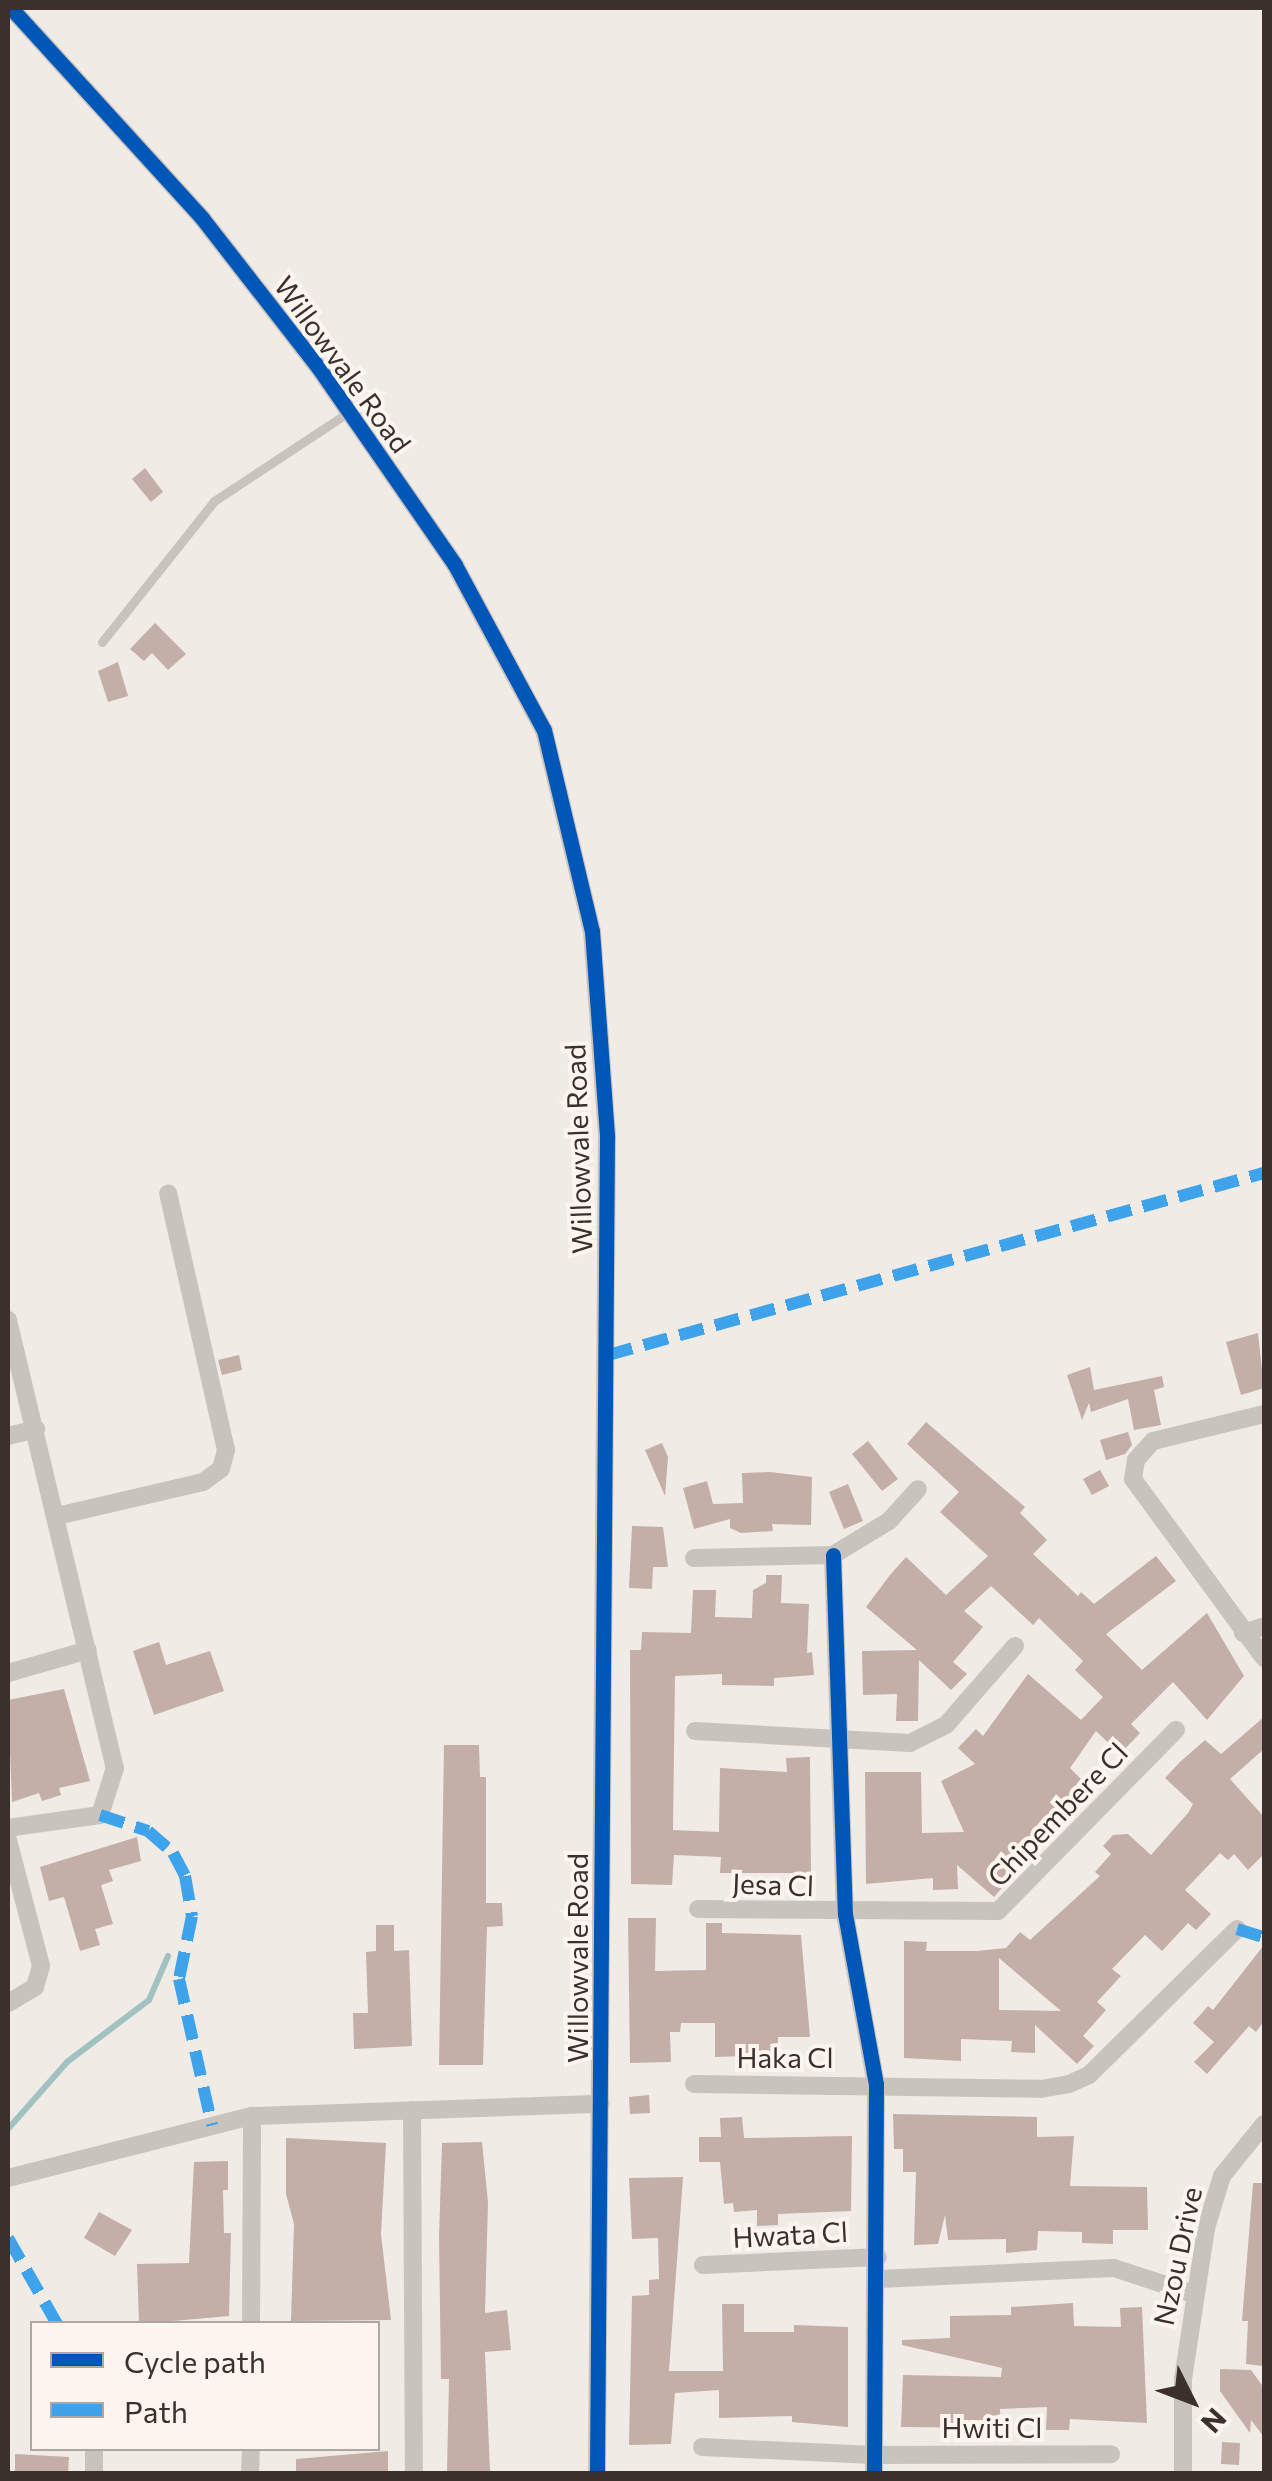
<!DOCTYPE html>
<html>
<head>
<meta charset="utf-8">
<style>
  body { margin:0 }
  #map { position:relative; width:1272px; height:2481px; overflow:hidden; background:#f0ebe5; font-family:Commissioner,sans-serif }
  div>[style] { position:absolute }
  .stream>* { height:6px; margin:-3px; padding:0 3px; transform-origin:3px; border-radius:3px; background:#a1c2c1 }
  .building>* { inset:0; background:#c3afa7 }
  .service>* { height:9px; margin:-4.5px; padding:0 4.5px; transform-origin:4.5px; border-radius:4.5px; background:#c9c3be }
  .minor>* { height:18px; margin:-9px; padding:0 9px; transform-origin:9px; border-radius:9px; background:#c9c3be }
  .quiet>* { height:12px; margin-top:-6px; transform-origin:0; background:repeating-linear-gradient(90deg,#3fa3eb 0 25px,transparent 0 37px) }
  .cycleway>* { height:15px; margin:-7.5px; padding:0 7.5px; transform-origin:7.5px; border-radius:7.5px; background:#0057b8 }
  span { translate:-50% -50%; white-space:nowrap; text-align:center; line-height:1.15; -webkit-text-stroke:8px #fbf5ee; paint-order:stroke }
  .street-label { font-size:28px; color:#3b302b }
  .frame { position:absolute; inset:0; border:10px solid #3b302b; pointer-events:none }
  .legend { position:absolute; left:30px; top:2321px; width:350px; height:130px; box-sizing:border-box; background:#fbf5ee; border:2px solid #aea6a0; margin:0; padding:12px 18px; list-style:none; font-size:30px; color:#3b302b }
  .legend li { display:flex; align-items:center; gap:20px; height:50px }
  .legend b { width:50px; border:2px solid #aea6a0 }
  .north { position:absolute; left:1142px; top:2351px; width:100px; height:100px; -webkit-text-stroke:8px #fbf5ee; paint-order:stroke; rotate:132deg; font-size:28px; font-weight:700; line-height:40px; text-align:center; color:#3b302b }
  .north::after { content:''; display:block; margin:auto; width:35px; height:45px; background:#3b302b; clip-path:polygon(50% 0,100% 100%,50% 72%,0 100%) }
</style>
</head>
<body>
<div id="map">
  <div class="stream">
    <i style="left:8px;top:2129px;width:89px;rotate:-48.6deg"></i>
    <i style="left:67px;top:2062px;width:103px;rotate:-37.1deg"></i>
    <i style="left:149px;top:2000px;width:48px;rotate:-66.6deg"></i>
  </div>
  <div class="building">
    <i style="clip-path:polygon(145px 468px,163px 492px,151px 502px,132px 479px)"></i>
    <i style="clip-path:polygon(155px 623px,186px 654px,168px 670px,152px 653px,144px 661px,130px 649px)"></i>
    <i style="clip-path:polygon(118px 662px,128px 696px,108px 702px,98px 671px)"></i>
    <i style="clip-path:polygon(1258px 1333px,1264px 1388px,1241px 1395px,1226px 1342px)"></i>
    <i style="clip-path:polygon(239px 1355px,242px 1370px,222px 1375px,218px 1360px)"></i>
    <i style="clip-path:polygon(1090px 1367px,1094px 1390px,1162px 1376px,1164px 1387px,1154px 1390px,1161px 1425px,1134px 1430px,1128px 1399px,1091px 1412px,1089px 1403px,1082px 1420px,1067px 1375px)"></i>
    <i style="clip-path:polygon(926px 1422px,1025px 1507px,1020px 1513px,1047px 1540px,1033px 1554px,1078px 1596px,1081px 1592px,1094px 1604px,1156px 1556px,1176px 1581px,1106px 1634px,1142px 1670px,1207px 1613px,1244px 1676px,1207px 1720px,1173px 1682px,1131px 1724px,1140px 1733px,1120px 1754px,1096px 1731px,1070px 1768px,1090px 1788px,1047px 1843px,1035px 1831px,1005px 1863px,1016px 1872px,994px 1897px,957px 1865px,958px 1889px,933px 1890px,933px 1878px,866px 1884px,865px 1772px,921px 1772px,922px 1833px,964px 1832px,941px 1781px,975px 1764px,958px 1748px,976px 1729px,983px 1736px,1028px 1674px,1081px 1720px,1103px 1697px,1075px 1670px,1083px 1661px,1039px 1618px,1033px 1625px,991px 1586px,964px 1611px,983px 1627px,953px 1662px,967px 1674px,951px 1690px,919px 1660px,918px 1721px,896px 1721px,897px 1694px,863px 1695px,862px 1651px,917px 1650px,866px 1607px,890px 1575px,906px 1557px,946px 1595px,988px 1556px,940px 1512px,959px 1492px,907px 1444px)"></i>
    <i style="clip-path:polygon(1128px 1432px,1132px 1445px,1125px 1454px,1106px 1460px,1100px 1440px)"></i>
    <i style="clip-path:polygon(868px 1441px,898px 1479px,882px 1491px,852px 1454px)"></i>
    <i style="clip-path:polygon(662px 1443px,668px 1457px,665px 1496px,645px 1450px)"></i>
    <i style="clip-path:polygon(1100px 1470px,1109px 1486px,1092px 1495px,1083px 1479px)"></i>
    <i style="clip-path:polygon(770px 1472px,812px 1477px,811px 1525px,772px 1524px,773px 1531px,741px 1533px,730px 1528px,730px 1519px,694px 1529px,683px 1488px,707px 1481px,713px 1504px,743px 1503px,742px 1473px)"></i>
    <i style="clip-path:polygon(848px 1484px,863px 1521px,844px 1529px,829px 1492px)"></i>
    <i style="clip-path:polygon(632px 1526px,663px 1527px,668px 1567px,653px 1567px,652px 1589px,629px 1588px)"></i>
    <i style="clip-path:polygon(766px 1575px,782px 1575px,781px 1603px,809px 1604px,807px 1653px,812px 1652px,814px 1675px,774px 1678px,774px 1686px,722px 1685px,722px 1674px,675px 1676px,673px 1830px,719px 1832px,720px 1768px,787px 1772px,786px 1758px,810px 1757px,811px 1873px,720px 1873px,721px 1857px,674px 1855px,672px 1885px,631px 1884px,630px 1650px,641px 1650px,642px 1632px,691px 1633px,693px 1590px,716px 1590px,715px 1617px,752px 1618px,753px 1590px,766px 1583px)"></i>
    <i style="clip-path:polygon(159px 1642px,166px 1665px,210px 1651px,224px 1691px,154px 1715px,133px 1651px)"></i>
    <i style="clip-path:polygon(64px 1689px,90px 1781px,59px 1788px,61px 1795px,42px 1801px,39px 1793px,12px 1802px,8px 1700px)"></i>
    <i style="clip-path:polygon(evenodd,1264px 1717px,1264px 1749px,1230px 1779px,1264px 1817px,1264px 1854px,1248px 1870px,1234px 1854px,1228px 1860px,1220px 1853px,1185px 1890px,1211px 1914px,1196px 1930px,1188px 1923px,1162px 1951px,1145px 1935px,1112px 1969px,1121px 1976px,1097px 2002px,1106px 2010px,1083px 2036px,1094px 2046px,1077px 2064px,1035px 2025px,1035px 2053px,1011px 2052px,1012px 2041px,961px 2039px,961px 2061px,904px 2058px,904px 1941px,927px 1942px,926px 1951px,977px 1951px,1006px 1948px,1020px 1932px,1030px 1940px,1100px 1876px,1095px 1872px,1111px 1854px,1103px 1846px,1113px 1835px,1128px 1834px,1151px 1855px,1188px 1813px,1193px 1804px,1165px 1778px,1180px 1762px,1205px 1740px,1221px 1754px,1264px 1717px,999px 1958px,1061px 2011px,999px 2010px,999px 1958px)"></i>
    <i style="clip-path:polygon(444px 1745px,479px 1745px,480px 1777px,486px 1777px,486px 1903px,502px 1903px,503px 1926px,487px 1927px,483px 2065px,439px 2065px)"></i>
    <i style="clip-path:polygon(137px 1837px,141px 1861px,109px 1870px,113px 1881px,101px 1885px,113px 1924px,95px 1929px,100px 1945px,80px 1951px,64px 1897px,49px 1901px,40px 1867px)"></i>
    <i style="clip-path:polygon(628px 1918px,656px 1918px,655px 1971px,706px 1970px,706px 1923px,722px 1923px,722px 1933px,801px 1935px,810px 2037px,778px 2037px,778px 2055px,715px 2057px,715px 2023px,681px 2023px,680px 2032px,670px 2032px,671px 2062px,630px 2063px)"></i>
    <i style="clip-path:polygon(376px 1925px,394px 1925px,394px 1951px,409px 1950px,412px 2046px,354px 2049px,353px 2013px,368px 2013px,366px 1952px,376px 1951px)"></i>
    <i style="clip-path:polygon(1264px 1945px,1264px 2021px,1256px 2032px,1249px 2026px,1207px 2074px,1194px 2062px,1214px 2042px,1193px 2023px,1208px 2006px,1213px 2010px)"></i>
    <i style="clip-path:polygon(649px 2095px,650px 2113px,630px 2114px,629px 2097px)"></i>
    <i style="clip-path:polygon(893px 2114px,1037px 2117px,1037px 2137px,1074px 2136px,1070px 2186px,1147px 2187px,1148px 2230px,1113px 2230px,1113px 2244px,1082px 2243px,1082px 2232px,1038px 2231px,1037px 2250px,1006px 2253px,1006px 2239px,948px 2240px,945px 2215px,938px 2244px,914px 2245px,916px 2172px,903px 2172px,903px 2149px,894px 2149px)"></i>
    <i style="clip-path:polygon(742px 2117px,744px 2138px,852px 2136px,851px 2211px,778px 2214px,778px 2225px,757px 2226px,757px 2210px,734px 2212px,733px 2203px,724px 2204px,720px 2162px,699px 2162px,699px 2137px,721px 2137px,720px 2118px)"></i>
    <i style="clip-path:polygon(286px 2138px,386px 2143px,381px 2234px,391px 2320px,291px 2321px,294px 2224px,286px 2194px)"></i>
    <i style="clip-path:polygon(482px 2142px,488px 2202px,485px 2313px,507px 2310px,511px 2350px,485px 2352px,490px 2471px,447px 2471px,449px 2379px,441px 2379px,439px 2237px,442px 2143px)"></i>
    <i style="clip-path:polygon(228px 2161px,228px 2190px,223px 2190px,224px 2233px,231px 2233px,229px 2316px,139px 2324px,137px 2264px,189px 2263px,194px 2162px)"></i>
    <i style="clip-path:polygon(683px 2177px,669px 2371px,723px 2371px,722px 2304px,744px 2304px,744px 2332px,794px 2332px,794px 2325px,848px 2327px,848px 2427px,792px 2422px,792px 2416px,719px 2418px,719px 2390px,675px 2393px,671px 2444px,629px 2445px,632px 2296px,649px 2295px,649px 2280px,659px 2279px,658px 2238px,632px 2239px,629px 2178px)"></i>
    <i style="clip-path:polygon(1253px 2183px,1264px 2183px,1264px 2366px,1246px 2364px,1248px 2321px,1242px 2321px)"></i>
    <i style="clip-path:polygon(99px 2212px,132px 2230px,115px 2256px,84px 2238px)"></i>
    <i style="clip-path:polygon(1073px 2303px,1074px 2326px,1121px 2327px,1120px 2308px,1142px 2307px,1147px 2423px,1070px 2419px,1069px 2430px,1046px 2430px,1047px 2407px,1000px 2409px,1001px 2428px,901px 2427px,903px 2375px,1001px 2377px,1002px 2368px,902px 2345px,902px 2340px,950px 2338px,950px 2316px,1011px 2315px,1011px 2307px)"></i>
    <i style="clip-path:polygon(1220px 2369px,1251px 2370px,1264px 2388px,1264px 2437px,1251px 2420px,1250px 2433px,1220px 2391px)"></i>
    <i style="clip-path:polygon(1222px 2442px,1240px 2443px,1239px 2465px,1221px 2464px)"></i>
    <i style="clip-path:polygon(388px 2451px,388px 2474px,296px 2474px,296px 2459px)"></i>
    <i style="clip-path:polygon(15px 2454px,69px 2457px,68px 2474px,15px 2474px)"></i>
  </div>
  <div class="service">
    <i style="left:102px;top:642px;width:180px;rotate:-51.5deg"></i>
    <i style="left:214px;top:501px;width:162px;rotate:-33.4deg"></i>
  </div>
  <div class="minor">
    <i style="left:11px;top:8px;width:284px;rotate:47.7deg"></i>
    <i style="left:202px;top:218px;width:189px;rotate:52.1deg"></i>
    <i style="left:318px;top:367px;width:241px;rotate:55.3deg"></i>
    <i style="left:455px;top:565px;width:187px;rotate:61.7deg"></i>
    <i style="left:544px;top:730px;width:207px;rotate:76.6deg"></i>
    <i style="left:592px;top:931px;width:207px;rotate:85.8deg"></i>
    <i style="left:607px;top:1137px;width:1337px;rotate:90.43deg"></i>
    <i style="left:8px;top:1320px;width:461px;rotate:76.6deg"></i>
    <i style="left:115px;top:1768px;width:49px;rotate:107.7deg"></i>
    <i style="left:100px;top:1815px;width:93px;rotate:172deg"></i>
    <i style="left:1264px;top:1414px;width:114px;rotate:166.3deg"></i>
    <i style="left:1153px;top:1441px;width:25px;rotate:132deg"></i>
    <i style="left:1136px;top:1460px;width:19px;rotate:99deg"></i>
    <i style="left:1133px;top:1479px;width:222px;rotate:53.8deg"></i>
    <i style="left:8px;top:1436px;width:29px;rotate:-14deg"></i>
    <i style="left:57px;top:1516px;width:150px;rotate:-13.1deg"></i>
    <i style="left:203px;top:1482px;width:22px;rotate:-36deg"></i>
    <i style="left:221px;top:1469px;width:20px;rotate:-75deg"></i>
    <i style="left:226px;top:1450px;width:263px;rotate:-102.7deg"></i>
    <i style="left:833px;top:1555px;width:359px;rotate:88.1deg"></i>
    <i style="left:845px;top:1914px;width:173px;rotate:79.7deg"></i>
    <i style="left:876px;top:2084px;width:390px;rotate:90.3deg"></i>
    <i style="left:694px;top:1558px;width:139px;rotate:-1.2deg"></i>
    <i style="left:833px;top:1555px;width:66px;rotate:-31.3deg"></i>
    <i style="left:889px;top:1521px;width:43px;rotate:-47.8deg"></i>
    <i style="left:1243px;top:1633px;width:22px;rotate:-18deg"></i>
    <i style="left:8px;top:1673px;width:83px;rotate:-16deg"></i>
    <i style="left:695px;top:1731px;width:215px;rotate:3.2deg"></i>
    <i style="left:910px;top:1743px;width:40px;rotate:-26.6deg"></i>
    <i style="left:946px;top:1725px;width:105px;rotate:-48.9deg"></i>
    <i style="left:8px;top:1840px;width:130px;rotate:75.3deg"></i>
    <i style="left:41px;top:1966px;width:22px;rotate:106deg"></i>
    <i style="left:35px;top:1987px;width:31px;rotate:149deg"></i>
    <i style="left:698px;top:1909px;width:300px;rotate:0.4deg"></i>
    <i style="left:998px;top:1911px;width:254px;rotate:-45.5deg"></i>
    <i style="left:694px;top:2084px;width:347px;rotate:0.8deg"></i>
    <i style="left:1041px;top:2089px;width:28px;rotate:-10deg"></i>
    <i style="left:1069px;top:2084px;width:22px;rotate:-24deg"></i>
    <i style="left:1089px;top:2075px;width:208px;rotate:-44.6deg"></i>
    <i style="left:412px;top:2110px;width:364px;rotate:89.7deg"></i>
    <i style="left:8px;top:2178px;width:252px;rotate:-14.3deg"></i>
    <i style="left:252px;top:2116px;width:349px;rotate:-2deg"></i>
    <i style="left:703px;top:2265px;width:175px;rotate:-2.6deg"></i>
    <i style="left:880px;top:2279px;width:234px;rotate:-2.7deg"></i>
    <i style="left:1114px;top:2268px;width:83px;rotate:18.2deg"></i>
    <i style="left:251px;top:2324px;width:208px;rotate:-89.7deg"></i>
    <i style="left:702px;top:2447px;width:172px;rotate:2.7deg"></i>
    <i style="left:874px;top:2455px;width:237px;rotate:-0.2deg"></i>
    <i style="left:94px;top:2448px;width:26px;rotate:90deg"></i>
    <i style="left:250px;top:2474px;width:26px;rotate:-88deg"></i>
    <i style="left:1183px;top:2474px;width:95px;rotate:-90deg"></i>
    <i style="left:1183px;top:2379px;width:153px;rotate:-81.3deg"></i>
    <i style="left:1206px;top:2228px;width:54px;rotate:-72.9deg"></i>
    <i style="left:1222px;top:2176px;width:67px;rotate:-51.1deg"></i>
  </div>
  <div class="quiet">
    <i style="left:608px;top:1355px;width:681px;rotate:-15.51deg"></i>
    <i style="left:100px;top:1815px;width:51px;rotate:18.4deg"></i>
    <i style="left:148px;top:1831px;width:33px;rotate:41deg"></i>
    <i style="left:173px;top:1853px;width:26px;rotate:62deg"></i>
    <i style="left:185px;top:1876px;width:41px;rotate:80.1deg"></i>
    <i style="left:192px;top:1916px;width:64px;rotate:101.7deg"></i>
    <i style="left:179px;top:1979px;width:150px;rotate:77.3deg"></i>
    <i style="left:1237px;top:1929px;width:28px;rotate:17deg"></i>
    <i style="left:8px;top:2238px;width:99px;rotate:60.3deg"></i>
  </div>
  <div class="cycleway">
    <i style="left:11px;top:8px;width:284px;rotate:47.7deg"></i>
    <i style="left:202px;top:218px;width:189px;rotate:52.1deg"></i>
    <i style="left:318px;top:367px;width:241px;rotate:55.3deg"></i>
    <i style="left:455px;top:565px;width:187px;rotate:61.7deg"></i>
    <i style="left:544px;top:730px;width:207px;rotate:76.6deg"></i>
    <i style="left:592px;top:931px;width:207px;rotate:85.8deg"></i>
    <i style="left:607px;top:1137px;width:1337px;rotate:90.43deg"></i>
    <i style="left:833px;top:1555px;width:359px;rotate:88.1deg"></i>
    <i style="left:845px;top:1914px;width:173px;rotate:79.7deg"></i>
    <i style="left:876px;top:2084px;width:390px;rotate:90.3deg"></i>
  </div>
  <div class="street-label">
    <span style="left:343px;top:364px;rotate:54deg">Willowvale Road</span>
    <span style="left:578px;top:1149px;rotate:-92deg">Willowvale Road</span>
    <span style="left:1057px;top:1814px;rotate:-46deg">Chipembere Cl</span>
    <span style="left:773px;top:1884px;rotate:2deg">Jesa Cl</span>
    <span style="left:577px;top:1958px;rotate:-90deg">Willowvale Road</span>
    <span style="left:785px;top:2057px">Haka Cl</span>
    <span style="left:790px;top:2234px;rotate:-3deg">Hwata Cl</span>
    <span style="left:1177px;top:2256px;rotate:-78deg">Nzou Drive</span>
    <span style="left:992px;top:2427px">Hwiti Cl</span>
  </div>
  <div class="frame"></div>
  <ul class="legend">
  <li><b style="height:12px;background:#0057b8"></b>Cycle path</li>
  <li><b style="height:12px;background:#3fa3eb"></b>Path</li>
  </ul>
  <div class="north">N</div>
</div>
</body>
</html>
